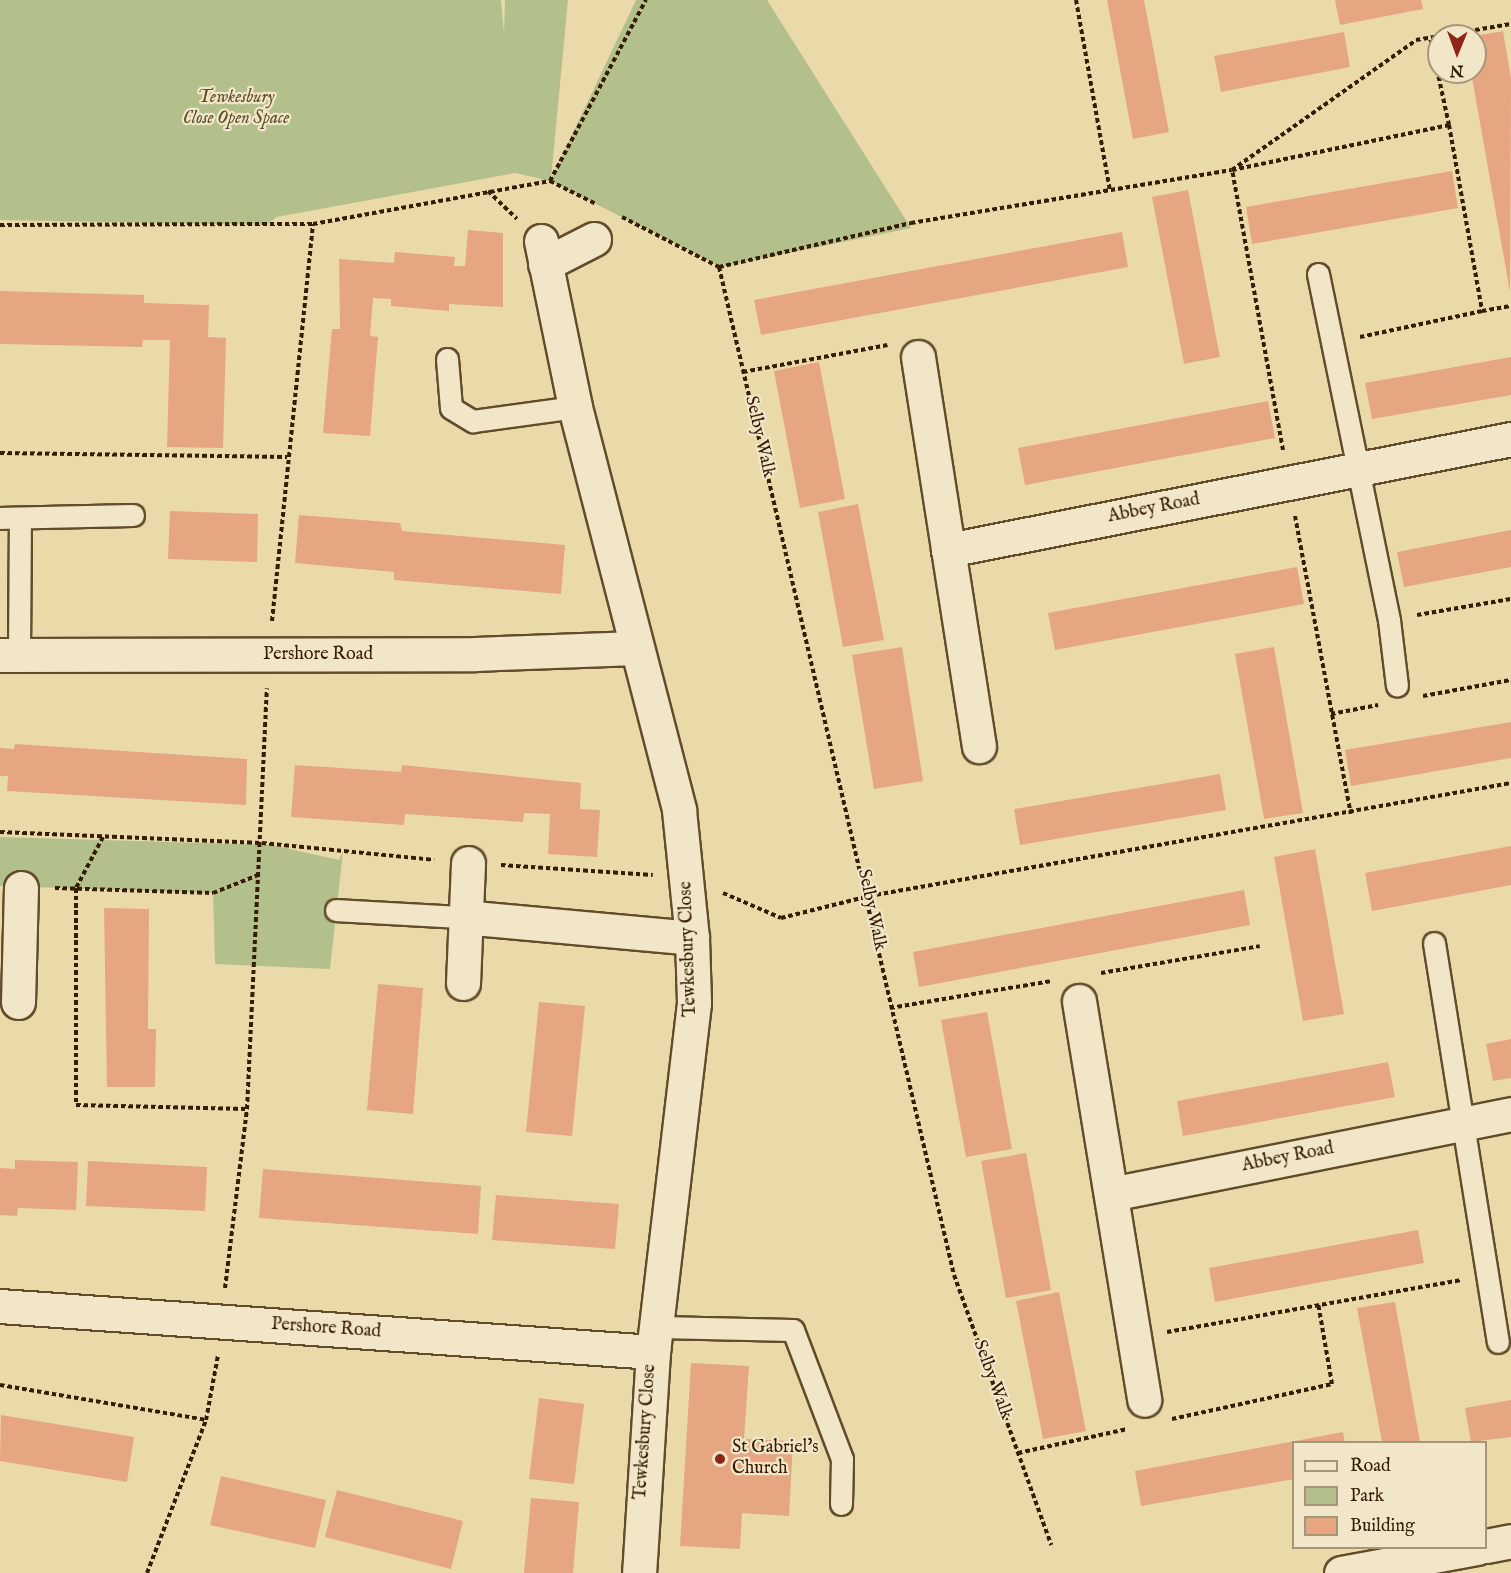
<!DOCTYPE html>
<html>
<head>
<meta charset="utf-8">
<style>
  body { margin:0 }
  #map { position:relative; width:1511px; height:1573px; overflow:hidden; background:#eadaaa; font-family:"IM FELL English",serif }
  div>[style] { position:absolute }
  .green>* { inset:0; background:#b4c08b }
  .building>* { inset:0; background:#e6a682 }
  .path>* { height:4px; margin-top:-2px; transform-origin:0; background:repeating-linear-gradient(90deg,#361c00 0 4.5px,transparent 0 7.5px) }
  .roads { filter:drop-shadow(2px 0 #634c2a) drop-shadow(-2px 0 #634c2a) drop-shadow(0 2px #634c2a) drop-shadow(0 -2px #634c2a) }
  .lane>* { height:21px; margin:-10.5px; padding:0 10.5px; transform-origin:10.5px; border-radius:10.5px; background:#f1e7c8 }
  .street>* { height:33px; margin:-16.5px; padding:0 16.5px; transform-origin:16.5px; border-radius:16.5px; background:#f1e7c8 }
  .secondary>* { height:33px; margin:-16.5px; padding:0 16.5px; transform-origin:16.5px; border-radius:16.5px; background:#f1e7c8 }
  .dots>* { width:16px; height:16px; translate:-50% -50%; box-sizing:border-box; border:3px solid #f1e7c8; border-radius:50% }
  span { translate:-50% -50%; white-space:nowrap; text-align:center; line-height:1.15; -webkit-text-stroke:4.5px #f1e7c8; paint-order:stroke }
  .park-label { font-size:18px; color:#5c4d2a; font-style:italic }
  .street-label { font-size:18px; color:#361c00 }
  .poi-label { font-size:18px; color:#361c00 }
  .left { translate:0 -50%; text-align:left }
  .legend { position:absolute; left:1292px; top:1441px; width:195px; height:108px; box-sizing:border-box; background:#f1e7c8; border:2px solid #a69678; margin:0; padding:8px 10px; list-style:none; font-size:18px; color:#361c00 }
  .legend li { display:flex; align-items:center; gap:12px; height:30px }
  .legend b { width:30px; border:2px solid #a69678 }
  .north { position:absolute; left:1427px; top:24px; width:60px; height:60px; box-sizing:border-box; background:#f1e7c8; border:2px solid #a69678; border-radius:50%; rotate:181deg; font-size:16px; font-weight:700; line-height:24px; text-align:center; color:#361c00 }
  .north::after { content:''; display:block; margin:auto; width:21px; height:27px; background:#8f2418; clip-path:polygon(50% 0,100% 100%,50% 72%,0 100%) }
</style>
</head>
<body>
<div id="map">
  <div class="green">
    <i style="clip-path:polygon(0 0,501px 0,504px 32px,505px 0,568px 0,551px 179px,636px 0,767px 0,911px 228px,721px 267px,550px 181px,515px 173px,277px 217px,266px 225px,0 220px)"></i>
    <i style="clip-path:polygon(0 837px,272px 845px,339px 860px,343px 851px,330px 969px,215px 964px,213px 893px,0 886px)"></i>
  </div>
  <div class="building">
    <i style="clip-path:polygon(1107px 0,1144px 0,1169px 132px,1133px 139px)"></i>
    <i style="clip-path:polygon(1335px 0,1421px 0,1423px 9px,1340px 25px)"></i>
    <i style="clip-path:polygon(1503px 31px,1511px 78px,1510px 292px,1471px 72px,1475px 72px,1475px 36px)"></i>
    <i style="clip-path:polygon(1344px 32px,1350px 67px,1221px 92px,1214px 56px)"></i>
    <i style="clip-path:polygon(1452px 171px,1458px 208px,1252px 244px,1246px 207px)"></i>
    <i style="clip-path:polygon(1188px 190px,1220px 357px,1184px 364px,1152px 197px)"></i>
    <i style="clip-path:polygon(468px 230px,503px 233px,503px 307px,449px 304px,449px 311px,391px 306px,391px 299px,373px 298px,370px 336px,378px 337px,370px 436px,323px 433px,332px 329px,340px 329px,339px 259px,394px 263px,395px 252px,455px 257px,454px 266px,465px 266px)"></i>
    <i style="clip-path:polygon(1122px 232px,1128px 267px,761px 335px,754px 300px)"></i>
    <i style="clip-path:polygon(0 291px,144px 295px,144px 303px,209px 305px,208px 337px,226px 338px,223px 448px,167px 447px,170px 340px,143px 340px,142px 347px,0 344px)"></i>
    <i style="clip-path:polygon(1511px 357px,1511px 395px,1372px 419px,1365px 383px)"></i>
    <i style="clip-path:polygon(819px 362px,845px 499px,800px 508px,774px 371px)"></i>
    <i style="clip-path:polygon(1268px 401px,1275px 438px,1025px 485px,1018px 448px)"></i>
    <i style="clip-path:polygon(858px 504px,884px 640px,843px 647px,818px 512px)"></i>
    <i style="clip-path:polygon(170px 511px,258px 514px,257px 562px,168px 559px)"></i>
    <i style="clip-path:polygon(299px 515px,400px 523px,402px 531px,565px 545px,561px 594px,394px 580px,394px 572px,295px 563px)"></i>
    <i style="clip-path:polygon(1511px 530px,1511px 567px,1404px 587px,1397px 552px)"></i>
    <i style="clip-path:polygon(1297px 567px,1304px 604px,1055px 650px,1048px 613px)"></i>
    <i style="clip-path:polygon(902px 647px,923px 781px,874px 789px,852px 655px)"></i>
    <i style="clip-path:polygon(1274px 647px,1303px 813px,1264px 819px,1235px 654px)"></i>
    <i style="clip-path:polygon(1511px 722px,1511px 758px,1351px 786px,1345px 750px)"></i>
    <i style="clip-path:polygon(15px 744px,247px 759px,246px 805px,7px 791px,8px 776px,0 776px,0 748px,14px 749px)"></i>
    <i style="clip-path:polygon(295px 765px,401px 772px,402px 765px,581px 783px,580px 809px,600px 810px,597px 857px,548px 854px,550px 814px,524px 813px,523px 822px,405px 814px,404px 825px,291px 817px)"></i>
    <i style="clip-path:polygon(1220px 774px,1226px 810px,1020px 845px,1014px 809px)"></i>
    <i style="clip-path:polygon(1511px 846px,1511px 885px,1372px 911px,1365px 873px)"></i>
    <i style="clip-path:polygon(1315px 849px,1344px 1014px,1303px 1021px,1274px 857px)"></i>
    <i style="clip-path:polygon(1244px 890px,1250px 925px,919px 987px,913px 952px)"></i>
    <i style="clip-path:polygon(104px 908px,149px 909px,148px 1029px,156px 1029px,155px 1087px,107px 1087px)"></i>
    <i style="clip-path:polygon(378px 984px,423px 988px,413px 1114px,367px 1110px)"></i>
    <i style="clip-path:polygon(539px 1002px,585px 1006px,572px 1136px,526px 1132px)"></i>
    <i style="clip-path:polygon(987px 1012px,1012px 1149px,966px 1157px,941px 1020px)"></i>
    <i style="clip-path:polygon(1511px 1039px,1511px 1078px,1493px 1081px,1486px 1044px)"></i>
    <i style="clip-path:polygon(1388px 1062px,1395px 1097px,1183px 1136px,1177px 1101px)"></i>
    <i style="clip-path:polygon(1026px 1153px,1051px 1290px,1006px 1298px,981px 1161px)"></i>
    <i style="clip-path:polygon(15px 1160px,78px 1162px,76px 1210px,18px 1208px,17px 1216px,0 1215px,0 1168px,15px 1169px)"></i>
    <i style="clip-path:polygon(88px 1161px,207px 1167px,205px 1211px,86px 1206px)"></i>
    <i style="clip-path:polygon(263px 1169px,481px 1186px,478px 1234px,259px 1218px)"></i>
    <i style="clip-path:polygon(496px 1195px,619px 1204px,615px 1249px,492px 1240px)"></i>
    <i style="clip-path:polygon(1418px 1230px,1424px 1263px,1215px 1302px,1209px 1268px)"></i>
    <i style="clip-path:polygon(1059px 1292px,1086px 1431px,1043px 1439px,1016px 1301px)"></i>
    <i style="clip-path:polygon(1395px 1302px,1420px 1442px,1382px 1442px,1357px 1308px)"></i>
    <i style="clip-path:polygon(691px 1363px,749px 1366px,744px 1439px,793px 1441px,789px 1516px,742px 1513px,740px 1549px,680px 1546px)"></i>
    <i style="clip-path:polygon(539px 1398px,584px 1404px,574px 1484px,529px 1479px)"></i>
    <i style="clip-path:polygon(1511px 1400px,1511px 1437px,1471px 1442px,1465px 1408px)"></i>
    <i style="clip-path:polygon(1px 1415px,134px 1437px,127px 1482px,0 1461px)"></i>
    <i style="clip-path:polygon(1343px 1432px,1345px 1442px,1294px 1442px,1294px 1479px,1141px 1506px,1135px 1471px)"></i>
    <i style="clip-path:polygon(221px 1476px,326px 1500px,315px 1548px,210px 1525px)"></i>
    <i style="clip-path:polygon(337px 1490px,463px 1521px,451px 1569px,325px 1537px)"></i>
    <i style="clip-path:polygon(531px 1498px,579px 1502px,573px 1573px,524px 1573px)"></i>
  </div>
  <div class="path">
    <i style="left:1076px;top:0;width:194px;rotate:79.9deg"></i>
    <i style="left:1449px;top:125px;width:189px;rotate:79.9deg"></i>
    <i style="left:1482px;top:311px;width:29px;rotate:-10deg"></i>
    <i style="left:550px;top:181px;width:205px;rotate:-62.1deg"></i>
    <i style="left:488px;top:191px;width:40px;rotate:44deg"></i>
    <i style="left:622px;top:217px;width:109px;rotate:27.3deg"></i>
    <i style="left:719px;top:267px;width:197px;rotate:-12.9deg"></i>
    <i style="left:911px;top:223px;width:325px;rotate:-9.4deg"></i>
    <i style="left:1232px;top:170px;width:225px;rotate:-35.2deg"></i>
    <i style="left:1416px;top:40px;width:96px;rotate:-9.6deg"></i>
    <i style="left:0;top:225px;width:313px;rotate:-0.2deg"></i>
    <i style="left:313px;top:224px;width:241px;rotate:-10.3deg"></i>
    <i style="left:550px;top:181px;width:51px;rotate:26.6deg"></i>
    <i style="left:719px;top:267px;width:1035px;rotate:76.88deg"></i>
    <i style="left:954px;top:1275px;width:287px;rotate:70.2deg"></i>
    <i style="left:1360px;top:337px;width:125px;rotate:-12deg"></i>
    <i style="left:743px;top:372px;width:147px;rotate:-10.6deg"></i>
    <i style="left:1283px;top:450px;width:285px;rotate:-100.3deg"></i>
    <i style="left:1232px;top:170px;width:222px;rotate:-11.7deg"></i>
    <i style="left:1449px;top:125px;width:90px;rotate:-102.2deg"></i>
    <i style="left:0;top:453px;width:287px;rotate:0.8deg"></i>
    <i style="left:1295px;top:516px;width:303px;rotate:79.4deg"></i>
    <i style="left:1417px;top:615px;width:95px;rotate:-9.7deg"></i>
    <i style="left:272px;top:621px;width:399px;rotate:-84.1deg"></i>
    <i style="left:1423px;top:696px;width:89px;rotate:-10.3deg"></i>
    <i style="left:1331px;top:714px;width:48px;rotate:-10.8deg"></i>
    <i style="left:0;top:832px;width:262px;rotate:2.4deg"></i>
    <i style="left:262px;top:843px;width:173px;rotate:5.6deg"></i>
    <i style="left:103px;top:837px;width:58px;rotate:117.9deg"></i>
    <i style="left:76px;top:888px;width:217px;rotate:90deg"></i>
    <i style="left:76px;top:1105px;width:171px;rotate:1.3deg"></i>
    <i style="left:501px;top:865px;width:152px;rotate:3.8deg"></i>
    <i style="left:55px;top:888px;width:158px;rotate:1.8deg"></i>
    <i style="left:213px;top:893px;width:48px;rotate:-21.8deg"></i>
    <i style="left:723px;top:893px;width:63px;rotate:23.3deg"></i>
    <i style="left:781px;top:918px;width:91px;rotate:-14deg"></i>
    <i style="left:869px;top:896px;width:652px;rotate:-9.98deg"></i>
    <i style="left:1101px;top:973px;width:161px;rotate:-9.6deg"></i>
    <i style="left:890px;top:1008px;width:164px;rotate:-9.5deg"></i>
    <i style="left:225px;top:1288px;width:180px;rotate:-83deg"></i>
    <i style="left:247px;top:1109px;width:421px;rotate:-87.3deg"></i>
    <i style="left:1167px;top:1332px;width:299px;rotate:-10deg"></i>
    <i style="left:0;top:1385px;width:209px;rotate:9.6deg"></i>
    <i style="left:1172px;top:1419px;width:164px;rotate:-12.3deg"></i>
    <i style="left:1332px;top:1384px;width:82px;rotate:-99.8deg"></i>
    <i style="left:1018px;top:1453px;width:112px;rotate:-12.4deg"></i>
    <i style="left:147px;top:1573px;width:164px;rotate:-68.9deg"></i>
    <i style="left:206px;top:1420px;width:66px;rotate:-79.5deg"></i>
  </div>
  <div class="roads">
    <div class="lane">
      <i style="left:1318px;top:274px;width:353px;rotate:78.4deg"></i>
      <i style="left:1389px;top:620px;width:66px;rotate:83.1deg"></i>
      <i style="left:447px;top:359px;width:49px;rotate:85.3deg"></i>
      <i style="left:451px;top:408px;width:26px;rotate:31deg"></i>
      <i style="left:473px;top:421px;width:103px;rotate:-7.8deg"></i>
      <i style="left:0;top:518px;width:133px;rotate:-1.3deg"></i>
      <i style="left:19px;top:655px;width:135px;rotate:-89.6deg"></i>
      <i style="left:336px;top:910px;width:127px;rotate:3.2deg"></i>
      <i style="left:1434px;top:943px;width:404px;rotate:80.9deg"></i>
      <i style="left:658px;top:1327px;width:135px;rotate:1.3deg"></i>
      <i style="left:793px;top:1330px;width:138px;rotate:69.2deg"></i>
      <i style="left:842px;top:1459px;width:45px;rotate:91.3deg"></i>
    </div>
    <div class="street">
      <i style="left:541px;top:241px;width:169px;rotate:78.4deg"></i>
      <i style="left:575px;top:407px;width:416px;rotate:75.5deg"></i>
      <i style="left:679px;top:810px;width:129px;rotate:84.2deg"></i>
      <i style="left:692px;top:938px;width:65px;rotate:88.2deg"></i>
      <i style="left:694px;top:1003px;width:351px;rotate:96.7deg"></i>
      <i style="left:653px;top:1352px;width:221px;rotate:93.6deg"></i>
      <i style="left:545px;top:264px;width:55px;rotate:-27deg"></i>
      <i style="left:918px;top:357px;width:394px;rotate:81.1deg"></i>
      <i style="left:948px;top:550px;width:574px;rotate:-11.15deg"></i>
      <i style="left:0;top:655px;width:475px;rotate:-0.1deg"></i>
      <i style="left:475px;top:654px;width:161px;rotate:-2.1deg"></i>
      <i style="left:463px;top:917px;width:230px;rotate:5.2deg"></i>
      <i style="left:463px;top:983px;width:120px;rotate:-87.6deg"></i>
      <i style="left:1079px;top:1001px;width:404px;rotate:80.7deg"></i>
      <i style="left:18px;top:1002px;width:114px;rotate:-88.5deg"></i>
      <i style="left:1111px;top:1194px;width:408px;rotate:-11.3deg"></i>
      <i style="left:0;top:1306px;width:655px;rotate:4.03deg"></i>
    </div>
    <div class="secondary">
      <i style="left:1486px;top:1546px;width:25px;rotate:-11deg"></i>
      <i style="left:1341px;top:1573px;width:138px;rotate:-10.4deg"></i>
    </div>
  </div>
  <div class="dots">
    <i style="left:720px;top:1459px;background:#8f2418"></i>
  </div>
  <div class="park-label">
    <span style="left:236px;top:109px">Tewkesbury<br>Close Open Space</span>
  </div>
  <div class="street-label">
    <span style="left:759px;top:437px;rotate:77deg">Selby Walk</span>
    <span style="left:1154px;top:509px;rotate:-11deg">Abbey Road</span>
    <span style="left:318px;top:655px">Pershore Road</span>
    <span style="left:871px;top:910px;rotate:78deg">Selby Walk</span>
    <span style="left:689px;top:949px;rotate:-92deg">Tewkesbury Close</span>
    <span style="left:1288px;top:1158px;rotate:-11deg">Abbey Road</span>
    <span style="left:326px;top:1329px;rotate:4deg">Pershore Road</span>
    <span style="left:992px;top:1380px;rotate:70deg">Selby Walk</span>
    <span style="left:646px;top:1432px;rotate:-86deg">Tewkesbury Close</span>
  </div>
  <div class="poi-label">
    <span class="left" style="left:732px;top:1459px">St Gabriel's<br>Church</span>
  </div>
  <ul class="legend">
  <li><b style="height:8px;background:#f1e7c8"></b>Road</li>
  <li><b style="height:16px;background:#b4c08b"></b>Park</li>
  <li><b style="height:16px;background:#e6a682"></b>Building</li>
  </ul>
  <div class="north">N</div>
</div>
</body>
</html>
